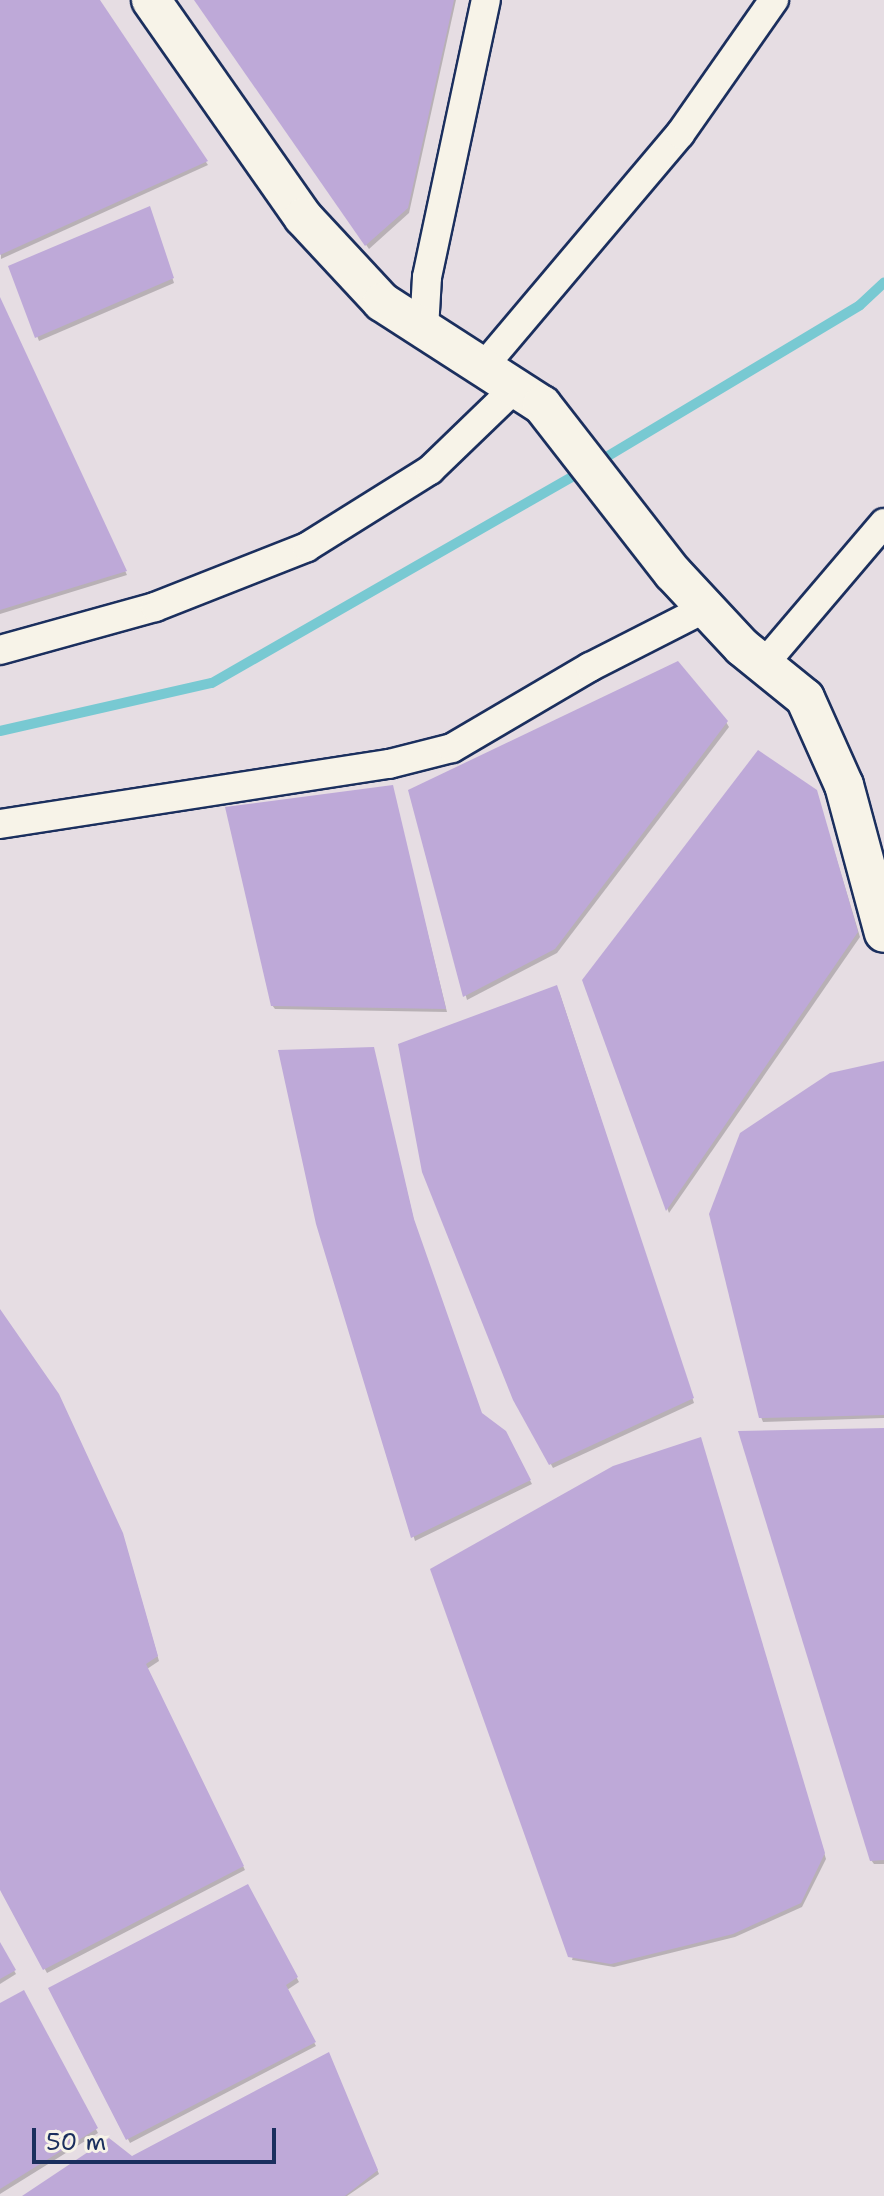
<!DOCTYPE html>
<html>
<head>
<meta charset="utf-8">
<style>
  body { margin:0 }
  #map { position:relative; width:884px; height:2196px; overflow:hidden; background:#e6dde3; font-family:"Shantell Sans",sans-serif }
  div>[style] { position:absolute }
  .shadow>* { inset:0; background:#0003 }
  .stream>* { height:10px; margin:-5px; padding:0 5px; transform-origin:5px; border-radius:5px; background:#78c9d2 }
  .building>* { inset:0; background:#bea9d8 }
  .roads { filter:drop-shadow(2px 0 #1b2f5e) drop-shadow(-2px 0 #1b2f5e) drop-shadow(0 2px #1b2f5e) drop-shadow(0 -2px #1b2f5e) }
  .street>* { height:28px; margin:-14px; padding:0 14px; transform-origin:14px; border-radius:14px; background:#f7f3e8 }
  .secondary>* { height:38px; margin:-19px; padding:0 19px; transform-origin:19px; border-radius:19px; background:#f7f3e8 }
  span { translate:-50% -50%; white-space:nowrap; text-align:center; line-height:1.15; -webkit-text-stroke:6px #f7f3e8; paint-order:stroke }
  .scale { position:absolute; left:32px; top:2128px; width:244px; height:36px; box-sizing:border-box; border:4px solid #1b2f5e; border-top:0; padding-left:10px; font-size:24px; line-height:28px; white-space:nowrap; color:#1b2f5e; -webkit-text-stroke:6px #f7f3e8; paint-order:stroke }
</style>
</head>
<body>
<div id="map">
  <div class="shadow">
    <i style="clip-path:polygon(0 0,97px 0,208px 165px,1px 259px)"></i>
    <i style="clip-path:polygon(196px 0,456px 0,409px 213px,369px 249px)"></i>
    <i style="clip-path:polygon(151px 212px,174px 283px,39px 341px,11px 268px)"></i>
    <i style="clip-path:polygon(0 301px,127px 575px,0 614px)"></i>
    <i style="clip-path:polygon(726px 722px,729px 727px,557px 953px,467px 1000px,410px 791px)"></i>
    <i style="clip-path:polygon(392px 788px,447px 1012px,275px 1009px,272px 1005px)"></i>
    <i style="clip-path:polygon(818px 797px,860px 937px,669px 1213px,584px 980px)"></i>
    <i style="clip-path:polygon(559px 991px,694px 1403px,553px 1468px,515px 1399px)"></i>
    <i style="clip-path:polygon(373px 1049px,415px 1225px,482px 1415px,504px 1433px,532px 1484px,415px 1541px,318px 1223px)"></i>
    <i style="clip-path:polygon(884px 1064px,884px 1418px,763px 1422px,761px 1417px)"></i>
    <i style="clip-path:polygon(0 1313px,124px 1539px,159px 1661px,147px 1669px,245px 1870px,47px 1973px,0 1886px)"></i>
    <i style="clip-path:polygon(884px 1430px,884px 1864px,874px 1864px,871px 1860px)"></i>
    <i style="clip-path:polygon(702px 1443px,826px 1859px,802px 1907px,735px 1937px,614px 1967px,572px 1960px)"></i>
    <i style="clip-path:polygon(247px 1887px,299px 1982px,287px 1990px,316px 2046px,130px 2143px,51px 1989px)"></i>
    <i style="clip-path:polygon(0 1946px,16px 1974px,0 1984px)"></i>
    <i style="clip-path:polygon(23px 1992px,98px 2133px,0 2194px,0 2005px)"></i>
    <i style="clip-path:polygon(330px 2058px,379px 2174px,347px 2196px,25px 2196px,132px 2158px)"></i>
  </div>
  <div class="stream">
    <i style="left:598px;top:462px;width:305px;rotate:-30.9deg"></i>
    <i style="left:860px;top:305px;width:33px;rotate:-43deg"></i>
    <i style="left:0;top:731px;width:217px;rotate:-12.8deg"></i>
    <i style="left:212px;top:683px;width:429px;rotate:-29.8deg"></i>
  </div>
  <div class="building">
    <i style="clip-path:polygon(0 0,100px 0,208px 161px,0 255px)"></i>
    <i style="clip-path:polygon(194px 0,454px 0,408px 208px,365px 246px)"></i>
    <i style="clip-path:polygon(150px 206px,174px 278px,35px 338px,8px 266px)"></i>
    <i style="clip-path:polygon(0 297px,127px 571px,0 610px)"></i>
    <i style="clip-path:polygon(678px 661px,728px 721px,555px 949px,463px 997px,408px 790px)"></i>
    <i style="clip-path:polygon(758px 750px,817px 790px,858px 932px,666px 1211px,582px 980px)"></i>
    <i style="clip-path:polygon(393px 785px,446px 1009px,271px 1006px,225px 807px)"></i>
    <i style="clip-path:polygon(557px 985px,694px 1398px,549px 1465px,513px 1400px,422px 1172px,398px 1044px)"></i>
    <i style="clip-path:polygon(374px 1047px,414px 1219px,482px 1413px,506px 1431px,531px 1480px,411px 1538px,316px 1224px,278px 1050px)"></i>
    <i style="clip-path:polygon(884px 1061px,884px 1415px,759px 1418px,709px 1214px,740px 1133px,830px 1073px)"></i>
    <i style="clip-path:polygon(0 1309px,59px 1394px,123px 1533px,158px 1656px,146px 1664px,244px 1866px,43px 1970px,0 1890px)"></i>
    <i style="clip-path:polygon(884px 1428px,884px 1860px,870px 1861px,738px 1431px)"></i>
    <i style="clip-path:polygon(701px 1437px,825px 1853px,801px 1903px,733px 1934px,611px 1964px,568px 1957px,430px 1569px,613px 1466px)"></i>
    <i style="clip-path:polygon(248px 1884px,298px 1977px,286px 1985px,316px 2042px,126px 2140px,48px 1988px)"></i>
    <i style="clip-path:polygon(0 1942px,16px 1970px,0 1979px)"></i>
    <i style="clip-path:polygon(24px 1990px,98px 2128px,0 2189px,0 2003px)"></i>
    <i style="clip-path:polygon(329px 2052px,378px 2170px,345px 2196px,22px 2196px,109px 2138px,132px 2156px)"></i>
  </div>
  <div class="roads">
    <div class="street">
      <i style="left:424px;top:329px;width:52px;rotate:-86.7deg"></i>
      <i style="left:427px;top:277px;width:283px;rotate:-78deg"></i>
      <i style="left:483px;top:367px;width:305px;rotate:-49.8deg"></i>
      <i style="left:680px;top:134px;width:164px;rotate:-55deg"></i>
      <i style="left:0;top:650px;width:161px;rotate:-15.5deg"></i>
      <i style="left:155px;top:607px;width:163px;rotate:-21.5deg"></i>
      <i style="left:307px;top:547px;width:145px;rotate:-32deg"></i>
      <i style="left:430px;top:470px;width:118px;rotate:-44deg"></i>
      <i style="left:764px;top:664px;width:185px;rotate:-49.6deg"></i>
      <i style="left:0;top:824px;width:394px;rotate:-8.8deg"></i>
      <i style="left:389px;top:764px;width:65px;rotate:-14.3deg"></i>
      <i style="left:452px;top:748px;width:160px;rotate:-30.4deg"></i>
      <i style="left:590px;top:667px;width:130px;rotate:-27deg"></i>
    </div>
    <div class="secondary">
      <i style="left:151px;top:0;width:265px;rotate:55deg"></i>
      <i style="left:303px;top:217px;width:116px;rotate:47.1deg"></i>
      <i style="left:382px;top:302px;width:190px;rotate:32.8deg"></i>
      <i style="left:542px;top:405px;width:213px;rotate:52.1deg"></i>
      <i style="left:673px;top:573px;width:101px;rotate:47deg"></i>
      <i style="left:742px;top:647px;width:81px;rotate:39deg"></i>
      <i style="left:805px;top:698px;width:95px;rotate:65.9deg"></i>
      <i style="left:844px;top:785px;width:153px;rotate:74.9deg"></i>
    </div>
  </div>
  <div class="scale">50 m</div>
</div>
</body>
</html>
